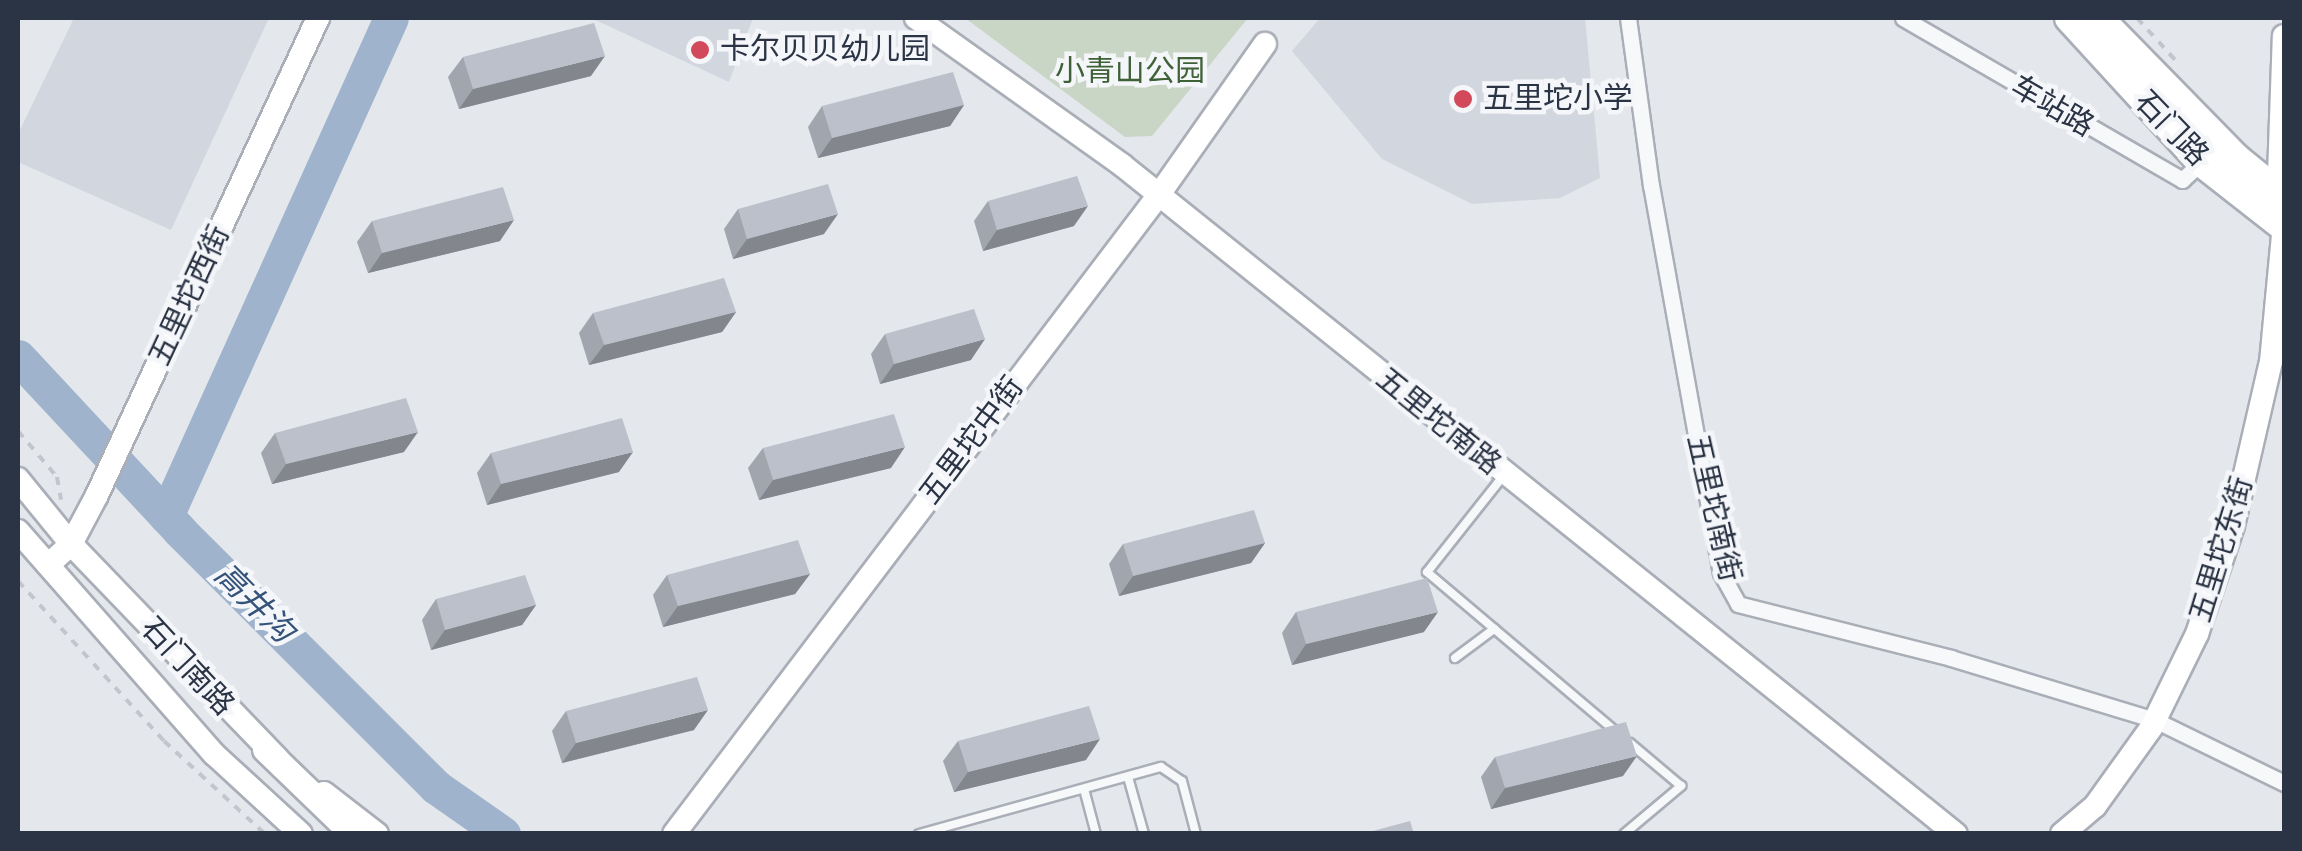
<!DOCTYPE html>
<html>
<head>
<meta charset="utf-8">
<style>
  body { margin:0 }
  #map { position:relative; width:2302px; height:851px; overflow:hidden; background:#e4e7ec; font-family:"Sofia Sans Condensed","Noto Sans SC",sans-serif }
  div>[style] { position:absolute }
  .built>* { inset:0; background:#d2d6de }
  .green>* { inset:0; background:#c9d6c5 }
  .river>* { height:35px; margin:-17.5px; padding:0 17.5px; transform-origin:17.5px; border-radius:17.5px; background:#9fb4cc }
  .path>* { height:4px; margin-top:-2px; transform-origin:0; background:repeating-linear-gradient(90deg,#c2c5cb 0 8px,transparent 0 16px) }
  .roads { filter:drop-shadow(2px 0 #a9aeb7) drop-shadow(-2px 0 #a9aeb7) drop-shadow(0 2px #a9aeb7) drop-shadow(0 -2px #a9aeb7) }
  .lane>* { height:8px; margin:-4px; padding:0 4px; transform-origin:4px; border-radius:4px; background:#f7f8fa }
  .street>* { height:15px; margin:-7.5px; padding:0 7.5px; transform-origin:7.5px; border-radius:7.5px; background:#f7f8fa }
  .secondary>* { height:22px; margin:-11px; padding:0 11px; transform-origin:11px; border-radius:11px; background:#fff }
  .primary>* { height:25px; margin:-12.5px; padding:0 12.5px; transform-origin:12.5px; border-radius:12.5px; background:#fff }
  .highway>* { height:28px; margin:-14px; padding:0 14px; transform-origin:14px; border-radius:14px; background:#fff }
  .wall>* { inset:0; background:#a1a5ae }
  .shaded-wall>* { inset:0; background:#83868d }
  .building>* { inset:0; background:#bbc0ca }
  .dots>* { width:28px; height:28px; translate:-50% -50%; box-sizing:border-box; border:5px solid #f4f6f9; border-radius:50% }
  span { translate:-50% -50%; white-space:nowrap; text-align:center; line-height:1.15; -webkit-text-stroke:9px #f4f6f9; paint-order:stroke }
  .poi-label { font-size:30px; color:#2b3445 }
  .left { translate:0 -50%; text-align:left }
  .park-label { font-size:30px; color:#3f6138 }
  .street-label { font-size:30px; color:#2b3445 }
  .water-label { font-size:32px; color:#34527a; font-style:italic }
  .frame { position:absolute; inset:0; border:20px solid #2b3445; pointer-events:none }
</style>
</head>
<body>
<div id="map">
  <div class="built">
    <i style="clip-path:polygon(74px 18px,269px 18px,171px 230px,18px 162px,18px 134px)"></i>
    <i style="clip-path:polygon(591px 18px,753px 18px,729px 82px)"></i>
    <i style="clip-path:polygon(1320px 18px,1585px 18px,1600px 178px,1560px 198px,1472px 204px,1382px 159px,1292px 51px)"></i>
  </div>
  <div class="green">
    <i style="clip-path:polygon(965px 18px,1248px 18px,1152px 136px,1125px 137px)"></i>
  </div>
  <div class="river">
    <i style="left:18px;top:357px;width:238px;rotate:47deg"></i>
    <i style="left:180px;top:531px;width:362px;rotate:45deg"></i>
    <i style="left:436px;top:787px;width:82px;rotate:35deg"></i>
    <i style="left:166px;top:516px;width:546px;rotate:-65.69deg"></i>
  </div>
  <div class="path">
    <i style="left:2137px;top:18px;width:61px;rotate:47.7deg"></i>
    <i style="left:18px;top:431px;width:60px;rotate:49.7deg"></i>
    <i style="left:57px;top:477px;width:23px;rotate:80deg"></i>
    <i style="left:18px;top:581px;width:217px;rotate:47.6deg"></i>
    <i style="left:164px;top:741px;width:137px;rotate:42.6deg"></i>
  </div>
  <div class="roads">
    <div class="lane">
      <i style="left:1504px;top:475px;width:124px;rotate:128.4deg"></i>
      <i style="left:1427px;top:572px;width:246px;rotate:40.2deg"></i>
      <i style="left:1455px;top:658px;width:49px;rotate:-36.6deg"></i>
      <i style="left:1128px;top:777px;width:59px;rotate:74.3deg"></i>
      <i style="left:1084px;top:789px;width:47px;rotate:75.1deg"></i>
      <i style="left:919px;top:834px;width:251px;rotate:-15.5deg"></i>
      <i style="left:1161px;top:767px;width:25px;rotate:34deg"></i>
      <i style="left:1182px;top:781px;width:55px;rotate:75.2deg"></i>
      <i style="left:1624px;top:834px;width:75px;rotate:-40.1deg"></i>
      <i style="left:1681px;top:786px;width:67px;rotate:-139.9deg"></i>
    </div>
    <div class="street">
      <i style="left:1628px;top:18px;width:169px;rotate:82.2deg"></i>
      <i style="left:1651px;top:185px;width:394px;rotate:79.8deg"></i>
      <i style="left:1721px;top:573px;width:35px;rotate:61deg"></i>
      <i style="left:1738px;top:604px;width:220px;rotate:14.2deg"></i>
      <i style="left:1951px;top:658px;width:213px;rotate:16.9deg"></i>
      <i style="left:2155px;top:720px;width:144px;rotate:26deg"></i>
      <i style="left:1903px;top:18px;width:323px;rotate:30.1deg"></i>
      <i style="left:2182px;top:180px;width:26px;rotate:-43deg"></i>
    </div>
    <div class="secondary">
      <i style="left:916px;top:18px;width:253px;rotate:35.5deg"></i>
      <i style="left:1122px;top:165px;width:1069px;rotate:38.74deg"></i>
      <i style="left:2278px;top:204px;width:168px;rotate:-88deg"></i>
      <i style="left:18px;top:479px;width:84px;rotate:50.8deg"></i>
      <i style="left:71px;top:544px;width:298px;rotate:46.1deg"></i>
      <i style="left:18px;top:531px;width:297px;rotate:48.7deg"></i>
      <i style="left:214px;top:754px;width:118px;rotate:42.6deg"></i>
      <i style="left:48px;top:565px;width:31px;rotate:-42deg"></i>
      <i style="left:71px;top:544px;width:55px;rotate:-62deg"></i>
      <i style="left:97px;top:495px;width:526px;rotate:-65.14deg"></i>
      <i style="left:324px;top:793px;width:67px;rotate:37.7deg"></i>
      <i style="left:674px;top:834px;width:801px;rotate:-52.82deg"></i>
      <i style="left:1158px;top:196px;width:186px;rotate:-54.9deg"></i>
      <i style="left:2062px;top:834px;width:43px;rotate:-40.3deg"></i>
      <i style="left:2095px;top:806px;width:96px;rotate:-54.3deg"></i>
      <i style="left:2151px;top:728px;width:105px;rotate:-63.9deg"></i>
      <i style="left:2197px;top:634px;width:114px;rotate:-71.6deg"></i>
      <i style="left:2233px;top:526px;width:168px;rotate:-77deg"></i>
      <i style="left:2271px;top:362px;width:138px;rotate:-84.6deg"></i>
    </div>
    <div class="primary">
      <i style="left:265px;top:749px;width:122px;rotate:44deg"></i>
    </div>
    <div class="highway">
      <i style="left:2069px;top:18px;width:195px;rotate:47.5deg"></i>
      <i style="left:2201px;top:162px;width:105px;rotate:38.1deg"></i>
      <i style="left:2099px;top:18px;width:196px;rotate:45.6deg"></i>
      <i style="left:2236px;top:158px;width:62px;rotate:39.1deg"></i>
    </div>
  </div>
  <div class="wall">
    <i style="clip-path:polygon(463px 57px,591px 76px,459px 109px,448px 77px)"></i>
    <i style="clip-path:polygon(964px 105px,950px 126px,818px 158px,808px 127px,822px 106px)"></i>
    <i style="clip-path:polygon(988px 201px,1074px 226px,983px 251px,974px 221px)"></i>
    <i style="clip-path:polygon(738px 209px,824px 234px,733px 259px,724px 229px)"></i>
    <i style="clip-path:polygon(372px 221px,500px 241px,368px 273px,357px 242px)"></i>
    <i style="clip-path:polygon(736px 312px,722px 332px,589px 365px,579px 333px,593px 313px)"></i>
    <i style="clip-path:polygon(885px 334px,971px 360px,880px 384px,871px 354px)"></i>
    <i style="clip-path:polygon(275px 433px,404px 452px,272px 484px,261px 453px)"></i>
    <i style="clip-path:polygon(763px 448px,891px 468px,759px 500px,748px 468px)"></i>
    <i style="clip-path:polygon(491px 453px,619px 472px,487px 505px,477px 473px)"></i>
    <i style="clip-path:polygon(1265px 543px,1251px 563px,1119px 596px,1109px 564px,1123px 544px)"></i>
    <i style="clip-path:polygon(810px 574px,795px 594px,663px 627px,653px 595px,667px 575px)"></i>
    <i style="clip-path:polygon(436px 599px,536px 605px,522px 625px,431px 650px,422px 620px)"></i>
    <i style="clip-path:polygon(1296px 612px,1424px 632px,1292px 665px,1282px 633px)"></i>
    <i style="clip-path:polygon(566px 711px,694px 730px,562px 763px,552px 731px)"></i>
    <i style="clip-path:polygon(958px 741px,1086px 760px,954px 792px,943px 761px)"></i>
    <i style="clip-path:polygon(1495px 757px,1623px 776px,1491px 809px,1481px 777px)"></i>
  </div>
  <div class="shaded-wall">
    <i style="clip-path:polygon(605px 56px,591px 76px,459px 109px,473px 89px)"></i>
    <i style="clip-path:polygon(964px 105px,950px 126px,818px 158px,832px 138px)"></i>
    <i style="clip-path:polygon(1088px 206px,1074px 226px,983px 251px,997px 230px)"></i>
    <i style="clip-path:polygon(838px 214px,824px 234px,733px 259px,747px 239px)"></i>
    <i style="clip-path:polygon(514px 220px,500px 241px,368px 273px,382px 253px)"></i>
    <i style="clip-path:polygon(736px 312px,722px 332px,589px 365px,604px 345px)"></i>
    <i style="clip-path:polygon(985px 339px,971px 360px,880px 384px,894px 364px)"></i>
    <i style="clip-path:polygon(418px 432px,404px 452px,272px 484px,286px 464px)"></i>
    <i style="clip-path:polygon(905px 447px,891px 468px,759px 500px,773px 480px)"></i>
    <i style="clip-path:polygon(633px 452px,619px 472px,487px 505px,501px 484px)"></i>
    <i style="clip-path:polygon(1265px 543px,1251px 563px,1119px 596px,1133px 576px)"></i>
    <i style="clip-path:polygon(810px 574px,795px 594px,663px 627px,678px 606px)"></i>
    <i style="clip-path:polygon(536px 605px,522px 625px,431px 650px,445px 630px)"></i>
    <i style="clip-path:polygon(1438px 612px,1424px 632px,1292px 665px,1306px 644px)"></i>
    <i style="clip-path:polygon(708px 710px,694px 730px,562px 763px,576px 743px)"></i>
    <i style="clip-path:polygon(1100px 739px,1086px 760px,954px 792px,968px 772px)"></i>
    <i style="clip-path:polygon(1637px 756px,1623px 776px,1491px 809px,1505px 788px)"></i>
  </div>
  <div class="building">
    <i style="clip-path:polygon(594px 23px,605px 56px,473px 89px,463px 57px)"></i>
    <i style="clip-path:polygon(953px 72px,964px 105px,832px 138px,822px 106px)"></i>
    <i style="clip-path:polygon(1077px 176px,1088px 206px,997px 230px,988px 201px)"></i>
    <i style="clip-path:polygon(828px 184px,838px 214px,747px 239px,738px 209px)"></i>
    <i style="clip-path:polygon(503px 187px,514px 220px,382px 253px,372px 221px)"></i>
    <i style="clip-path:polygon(724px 278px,736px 312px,604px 345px,593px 313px)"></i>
    <i style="clip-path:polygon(974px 309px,985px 339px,894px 364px,885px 334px)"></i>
    <i style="clip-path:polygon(406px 398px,418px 432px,286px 464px,275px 433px)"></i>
    <i style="clip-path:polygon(894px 414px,905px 447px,773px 480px,763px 448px)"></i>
    <i style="clip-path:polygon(622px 418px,633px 452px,501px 484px,491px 453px)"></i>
    <i style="clip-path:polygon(1254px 510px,1265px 543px,1133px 576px,1123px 544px)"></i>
    <i style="clip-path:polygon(798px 540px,810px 574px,678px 606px,667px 575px)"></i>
    <i style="clip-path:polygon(525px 575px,536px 605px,445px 630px,436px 599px)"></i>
    <i style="clip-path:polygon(1427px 578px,1438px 612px,1306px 644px,1296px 612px)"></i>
    <i style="clip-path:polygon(697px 677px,708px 710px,576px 743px,566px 711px)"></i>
    <i style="clip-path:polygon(1089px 706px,1100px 739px,968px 772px,958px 741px)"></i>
    <i style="clip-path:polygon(1626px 722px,1637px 756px,1505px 788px,1495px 757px)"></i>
    <i style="clip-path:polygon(1410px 821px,1414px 834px,1362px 834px)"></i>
  </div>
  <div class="dots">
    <i style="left:700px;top:50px;background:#d1495b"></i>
    <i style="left:1463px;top:99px;background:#d1495b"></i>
  </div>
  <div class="poi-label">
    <span class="left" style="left:720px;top:50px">卡尔贝贝幼儿园</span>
    <span class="left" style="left:1483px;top:99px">五里坨小学</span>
  </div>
  <div class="park-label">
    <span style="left:1130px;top:72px">小青山公园</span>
  </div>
  <div class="street-label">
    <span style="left:2052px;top:107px;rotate:30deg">车站路</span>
    <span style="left:2171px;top:129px;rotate:46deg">石门路</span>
    <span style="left:190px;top:296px;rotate:-65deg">五里坨西街</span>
    <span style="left:1438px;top:422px;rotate:39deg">五里坨南路</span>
    <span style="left:972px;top:441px;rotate:-53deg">五里坨中街</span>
    <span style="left:1713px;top:508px;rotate:77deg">五里坨南街</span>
    <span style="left:2222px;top:550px;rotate:-73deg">五里坨东街</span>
    <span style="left:187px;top:667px;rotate:47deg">石门南路</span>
  </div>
  <div class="water-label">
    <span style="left:253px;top:604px;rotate:45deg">高井沟</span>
  </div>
  <div class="frame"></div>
</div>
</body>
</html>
